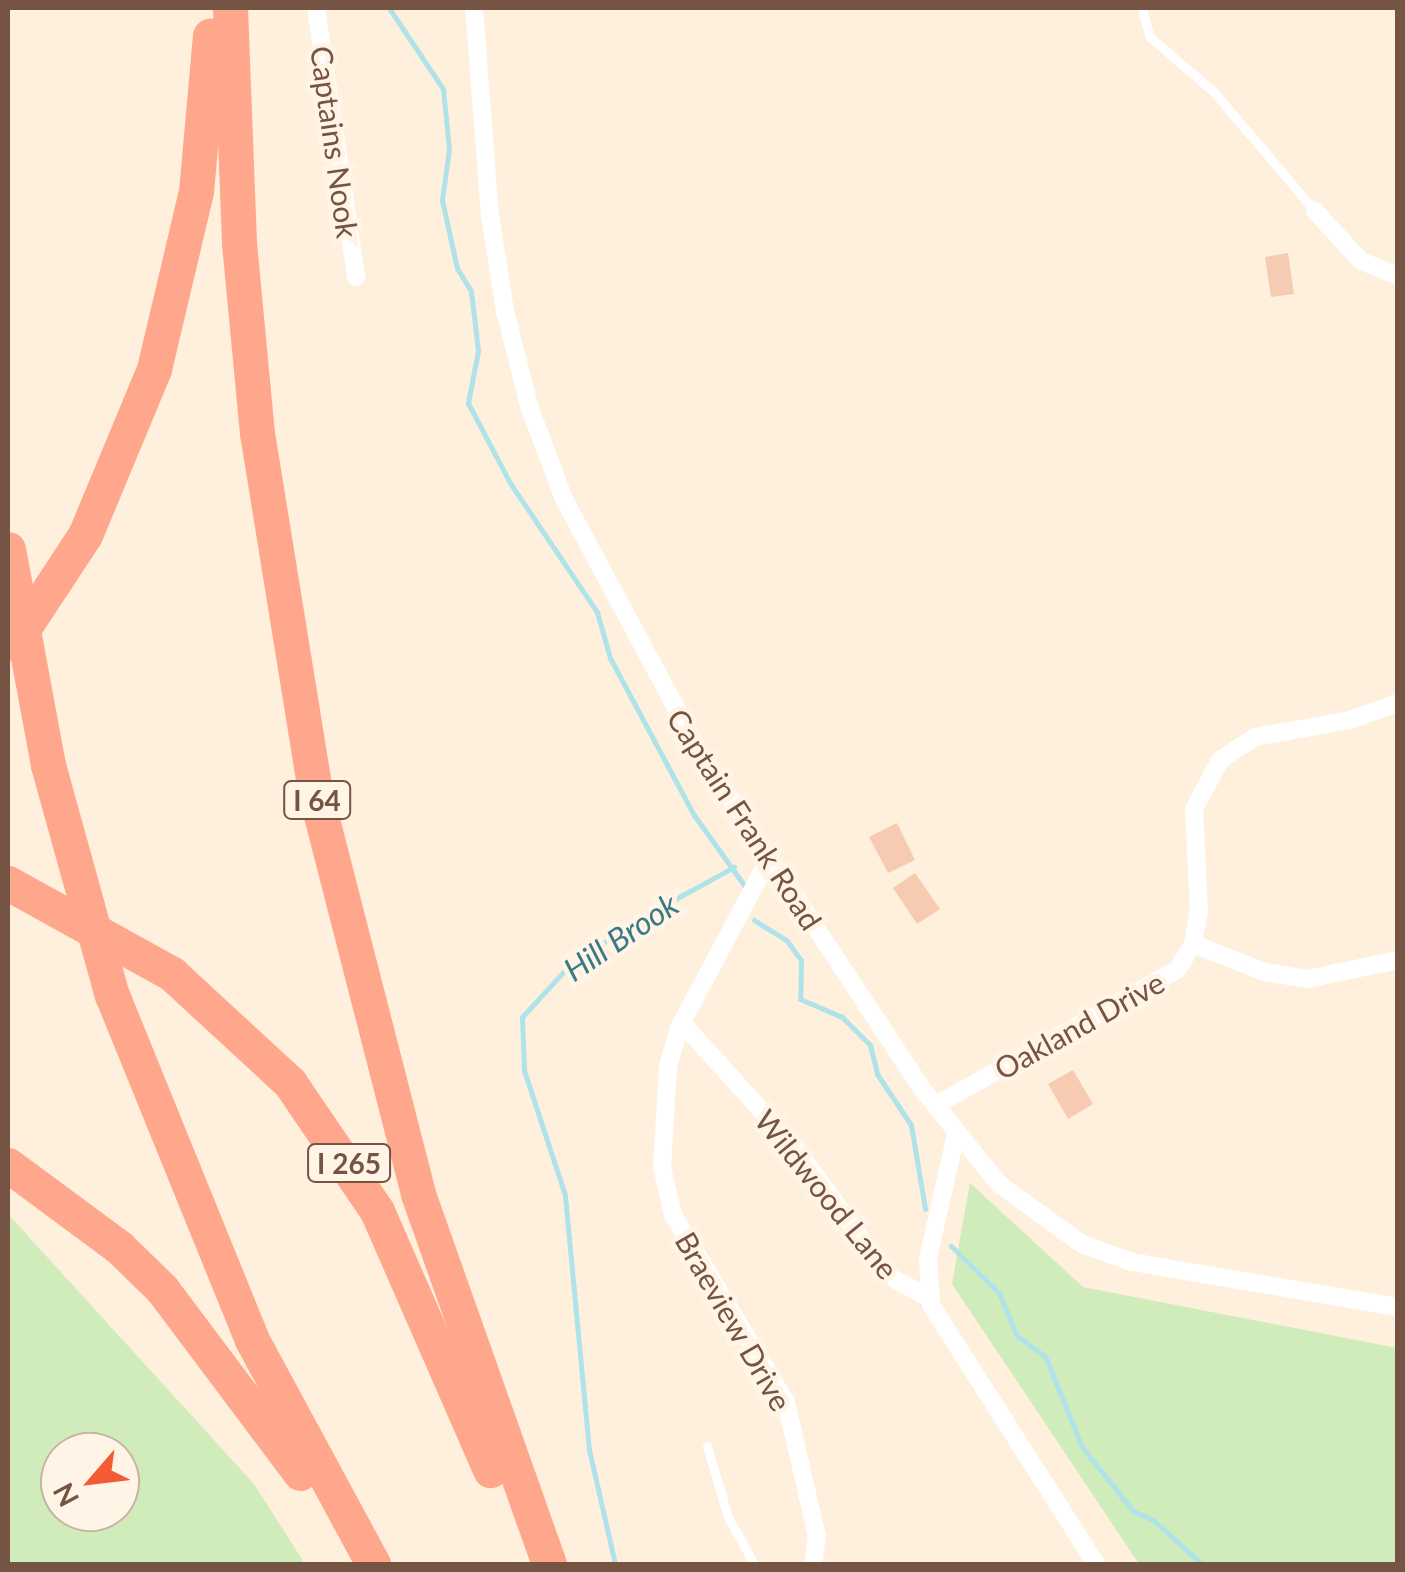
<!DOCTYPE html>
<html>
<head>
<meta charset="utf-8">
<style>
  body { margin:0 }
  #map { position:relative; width:1405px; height:1572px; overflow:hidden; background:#fef0dc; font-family:Lato,sans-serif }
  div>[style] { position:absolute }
  .green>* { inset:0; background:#d0ecbb }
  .stream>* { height:5px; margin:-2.5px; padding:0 2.5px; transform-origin:2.5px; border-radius:2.5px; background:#b0e2e9 }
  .building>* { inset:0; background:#f6cbb2 }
  .lane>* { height:9px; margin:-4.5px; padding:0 4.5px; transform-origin:4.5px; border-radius:4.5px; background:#fff }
  .street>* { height:18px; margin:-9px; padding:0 9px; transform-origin:9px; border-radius:9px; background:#fff }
  .highway>* { height:35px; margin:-17.5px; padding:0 17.5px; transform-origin:17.5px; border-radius:17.5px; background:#ffa78d }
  span { translate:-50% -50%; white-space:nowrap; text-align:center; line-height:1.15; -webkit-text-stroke:10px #fff4e5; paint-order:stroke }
  .shield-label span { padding:2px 8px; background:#fff4e5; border:2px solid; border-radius:8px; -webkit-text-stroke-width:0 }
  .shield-label { font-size:28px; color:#755444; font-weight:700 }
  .street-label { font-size:30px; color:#755444 }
  .water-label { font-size:32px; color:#397a84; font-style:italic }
  .frame { position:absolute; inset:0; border:10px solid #755444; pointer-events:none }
  .north { position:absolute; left:40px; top:1432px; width:100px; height:100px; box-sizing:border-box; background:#fff4e5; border:2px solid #c8b4a5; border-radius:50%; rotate:242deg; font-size:28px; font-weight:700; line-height:40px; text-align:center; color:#755444 }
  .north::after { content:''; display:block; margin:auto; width:35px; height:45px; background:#f45a36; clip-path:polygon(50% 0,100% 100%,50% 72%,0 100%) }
</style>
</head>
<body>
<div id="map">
  <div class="green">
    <i style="clip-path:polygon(970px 1183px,1083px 1287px,1397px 1348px,1397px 1564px,1139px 1564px,952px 1284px)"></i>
    <i style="clip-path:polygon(evenodd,8px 1214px,254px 1484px,305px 1564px,8px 1564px,8px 1214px,60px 1452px,120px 1452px,120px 1512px,60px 1512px,60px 1452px)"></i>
  </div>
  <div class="stream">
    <i style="left:389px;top:8px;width:97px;rotate:56.3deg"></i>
    <i style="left:443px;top:89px;width:60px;rotate:84.3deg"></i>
    <i style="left:449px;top:149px;width:51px;rotate:97.8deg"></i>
    <i style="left:442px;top:200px;width:70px;rotate:77.6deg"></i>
    <i style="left:457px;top:268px;width:27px;rotate:59deg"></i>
    <i style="left:471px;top:291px;width:60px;rotate:83.3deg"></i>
    <i style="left:478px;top:351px;width:53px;rotate:100.9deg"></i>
    <i style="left:468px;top:403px;width:90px;rotate:62.3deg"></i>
    <i style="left:510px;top:483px;width:156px;rotate:56deg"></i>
    <i style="left:597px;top:612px;width:48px;rotate:74.2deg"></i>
    <i style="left:610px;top:658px;width:178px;rotate:61.9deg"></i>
    <i style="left:694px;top:815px;width:90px;rotate:54.5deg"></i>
    <i style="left:754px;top:920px;width:39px;rotate:32deg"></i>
    <i style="left:787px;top:941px;width:24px;rotate:54deg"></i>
    <i style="left:801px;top:960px;width:39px;rotate:91deg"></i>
    <i style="left:800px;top:999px;width:46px;rotate:23.2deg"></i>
    <i style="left:842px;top:1017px;width:40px;rotate:45deg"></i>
    <i style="left:870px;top:1045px;width:30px;rotate:76deg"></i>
    <i style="left:877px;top:1074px;width:61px;rotate:56.3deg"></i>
    <i style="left:911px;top:1125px;width:85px;rotate:80.5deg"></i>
    <i style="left:951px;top:1246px;width:67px;rotate:44.4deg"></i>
    <i style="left:999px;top:1293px;width:47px;rotate:67.3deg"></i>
    <i style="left:1017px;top:1336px;width:34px;rotate:36deg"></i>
    <i style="left:1045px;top:1356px;width:98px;rotate:67.9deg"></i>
    <i style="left:1082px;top:1447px;width:82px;rotate:51.4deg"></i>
    <i style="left:1133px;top:1511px;width:22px;rotate:24deg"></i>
    <i style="left:1153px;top:1520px;width:66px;rotate:41.9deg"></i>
    <i style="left:615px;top:1564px;width:117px;rotate:-102.8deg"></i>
    <i style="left:589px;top:1450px;width:256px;rotate:-95.4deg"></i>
    <i style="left:565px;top:1195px;width:132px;rotate:-108.2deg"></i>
    <i style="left:524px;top:1070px;width:53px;rotate:-92.2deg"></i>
    <i style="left:522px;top:1017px;width:64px;rotate:-47.5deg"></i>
    <i style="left:565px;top:970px;width:77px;rotate:-35.5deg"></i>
    <i style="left:628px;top:925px;width:121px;rotate:-28.7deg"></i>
  </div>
  <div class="building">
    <i style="clip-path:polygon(1288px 253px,1294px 294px,1271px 297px,1265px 257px)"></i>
    <i style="clip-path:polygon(897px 823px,915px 860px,888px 873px,869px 837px)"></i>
    <i style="clip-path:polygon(915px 873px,940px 909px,917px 924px,893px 888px)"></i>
    <i style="clip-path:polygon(1073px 1070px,1093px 1104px,1068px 1119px,1048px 1084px)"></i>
  </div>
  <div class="lane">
    <i style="left:1142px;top:8px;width:30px;rotate:75deg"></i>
    <i style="left:1150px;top:37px;width:84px;rotate:40.7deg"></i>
    <i style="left:1214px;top:92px;width:156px;rotate:49.7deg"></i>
    <i style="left:707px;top:1446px;width:74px;rotate:73.5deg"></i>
    <i style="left:728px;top:1517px;width:54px;rotate:61deg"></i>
  </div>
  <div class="street">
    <i style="left:316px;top:8px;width:272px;rotate:81.5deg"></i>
    <i style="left:474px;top:8px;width:208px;rotate:85.6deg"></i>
    <i style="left:490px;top:215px;width:97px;rotate:81.1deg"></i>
    <i style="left:505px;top:311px;width:98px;rotate:75.8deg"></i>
    <i style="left:529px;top:406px;width:99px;rotate:69.4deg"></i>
    <i style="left:564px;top:499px;width:284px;rotate:61.8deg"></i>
    <i style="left:698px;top:749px;width:409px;rotate:56.6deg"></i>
    <i style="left:923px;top:1090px;width:121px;rotate:51deg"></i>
    <i style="left:999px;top:1184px;width:102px;rotate:35.9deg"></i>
    <i style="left:1082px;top:1244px;width:53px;rotate:19.8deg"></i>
    <i style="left:1132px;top:1262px;width:270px;rotate:9.6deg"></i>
    <i style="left:1315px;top:211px;width:68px;rotate:47.4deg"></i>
    <i style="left:1361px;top:261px;width:40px;rotate:22deg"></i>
    <i style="left:768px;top:861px;width:189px;rotate:118.1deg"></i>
    <i style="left:679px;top:1028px;width:41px;rotate:105.8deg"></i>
    <i style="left:668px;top:1067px;width:100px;rotate:93.4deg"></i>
    <i style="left:662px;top:1167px;width:49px;rotate:77.1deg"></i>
    <i style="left:673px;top:1215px;width:218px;rotate:58.9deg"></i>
    <i style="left:786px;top:1402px;width:138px;rotate:77deg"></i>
    <i style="left:817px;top:1536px;width:28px;rotate:98deg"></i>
    <i style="left:1193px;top:944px;width:77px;rotate:21.3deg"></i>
    <i style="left:1265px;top:972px;width:43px;rotate:9.5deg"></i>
    <i style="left:1307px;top:979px;width:93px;rotate:-11.8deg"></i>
    <i style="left:682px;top:1023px;width:171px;rotate:47.8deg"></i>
    <i style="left:797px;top:1150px;width:156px;rotate:53.9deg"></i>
    <i style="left:889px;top:1276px;width:46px;rotate:28.8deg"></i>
    <i style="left:936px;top:1105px;width:276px;rotate:-29.3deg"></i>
    <i style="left:1177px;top:970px;width:31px;rotate:-58deg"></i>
    <i style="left:1193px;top:944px;width:34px;rotate:-80deg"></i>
    <i style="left:1199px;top:911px;width:102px;rotate:-92.8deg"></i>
    <i style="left:1194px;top:809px;width:55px;rotate:-62deg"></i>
    <i style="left:1220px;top:760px;width:42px;rotate:-33.3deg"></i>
    <i style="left:1255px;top:737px;width:97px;rotate:-10.1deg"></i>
    <i style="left:1350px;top:720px;width:51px;rotate:-19.5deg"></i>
    <i style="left:956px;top:1135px;width:126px;rotate:102.8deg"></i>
    <i style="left:928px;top:1258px;width:47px;rotate:86.3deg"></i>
    <i style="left:931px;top:1305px;width:307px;rotate:57.5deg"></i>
  </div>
  <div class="highway">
    <i style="left:230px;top:8px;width:235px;rotate:87.8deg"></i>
    <i style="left:239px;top:243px;width:191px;rotate:84.6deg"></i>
    <i style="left:257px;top:433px;width:368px;rotate:80.8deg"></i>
    <i style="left:316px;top:796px;width:411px;rotate:75.6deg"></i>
    <i style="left:418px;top:1194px;width:393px;rotate:70.5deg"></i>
    <i style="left:8px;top:549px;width:220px;rotate:79.5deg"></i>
    <i style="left:48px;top:765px;width:239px;rotate:74.5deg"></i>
    <i style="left:112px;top:995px;width:372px;rotate:67.9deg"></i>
    <i style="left:252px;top:1340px;width:255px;rotate:61.6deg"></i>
    <i style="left:14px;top:643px;width:129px;rotate:-56.7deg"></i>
    <i style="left:85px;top:535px;width:180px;rotate:-67.4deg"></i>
    <i style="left:154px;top:369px;width:182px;rotate:-76.7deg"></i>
    <i style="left:196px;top:192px;width:157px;rotate:-84.9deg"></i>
    <i style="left:8px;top:883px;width:188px;rotate:29deg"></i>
    <i style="left:172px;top:974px;width:161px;rotate:42.7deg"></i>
    <i style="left:290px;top:1083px;width:155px;rotate:55.8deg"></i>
    <i style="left:377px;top:1211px;width:283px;rotate:66.4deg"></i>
    <i style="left:8px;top:1165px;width:139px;rotate:36.5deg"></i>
    <i style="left:120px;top:1248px;width:59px;rotate:44.3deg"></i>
    <i style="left:162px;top:1289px;width:230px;rotate:53.1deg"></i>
  </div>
  <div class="shield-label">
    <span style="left:317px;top:800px">I 64</span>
    <span style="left:349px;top:1163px">I 265</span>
  </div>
  <div class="street-label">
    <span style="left:335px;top:142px;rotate:82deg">Captains Nook</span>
    <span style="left:745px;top:819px;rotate:57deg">Captain Frank Road</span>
    <span style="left:1079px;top:1025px;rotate:-29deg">Oakland Drive</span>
    <span style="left:827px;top:1194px;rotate:51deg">Wildwood Lane</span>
    <span style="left:734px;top:1321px;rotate:60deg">Braeview Drive</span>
  </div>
  <div class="water-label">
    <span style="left:621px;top:937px;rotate:-34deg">Hill Brook</span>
  </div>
  <div class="frame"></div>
  <div class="north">N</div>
</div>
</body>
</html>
